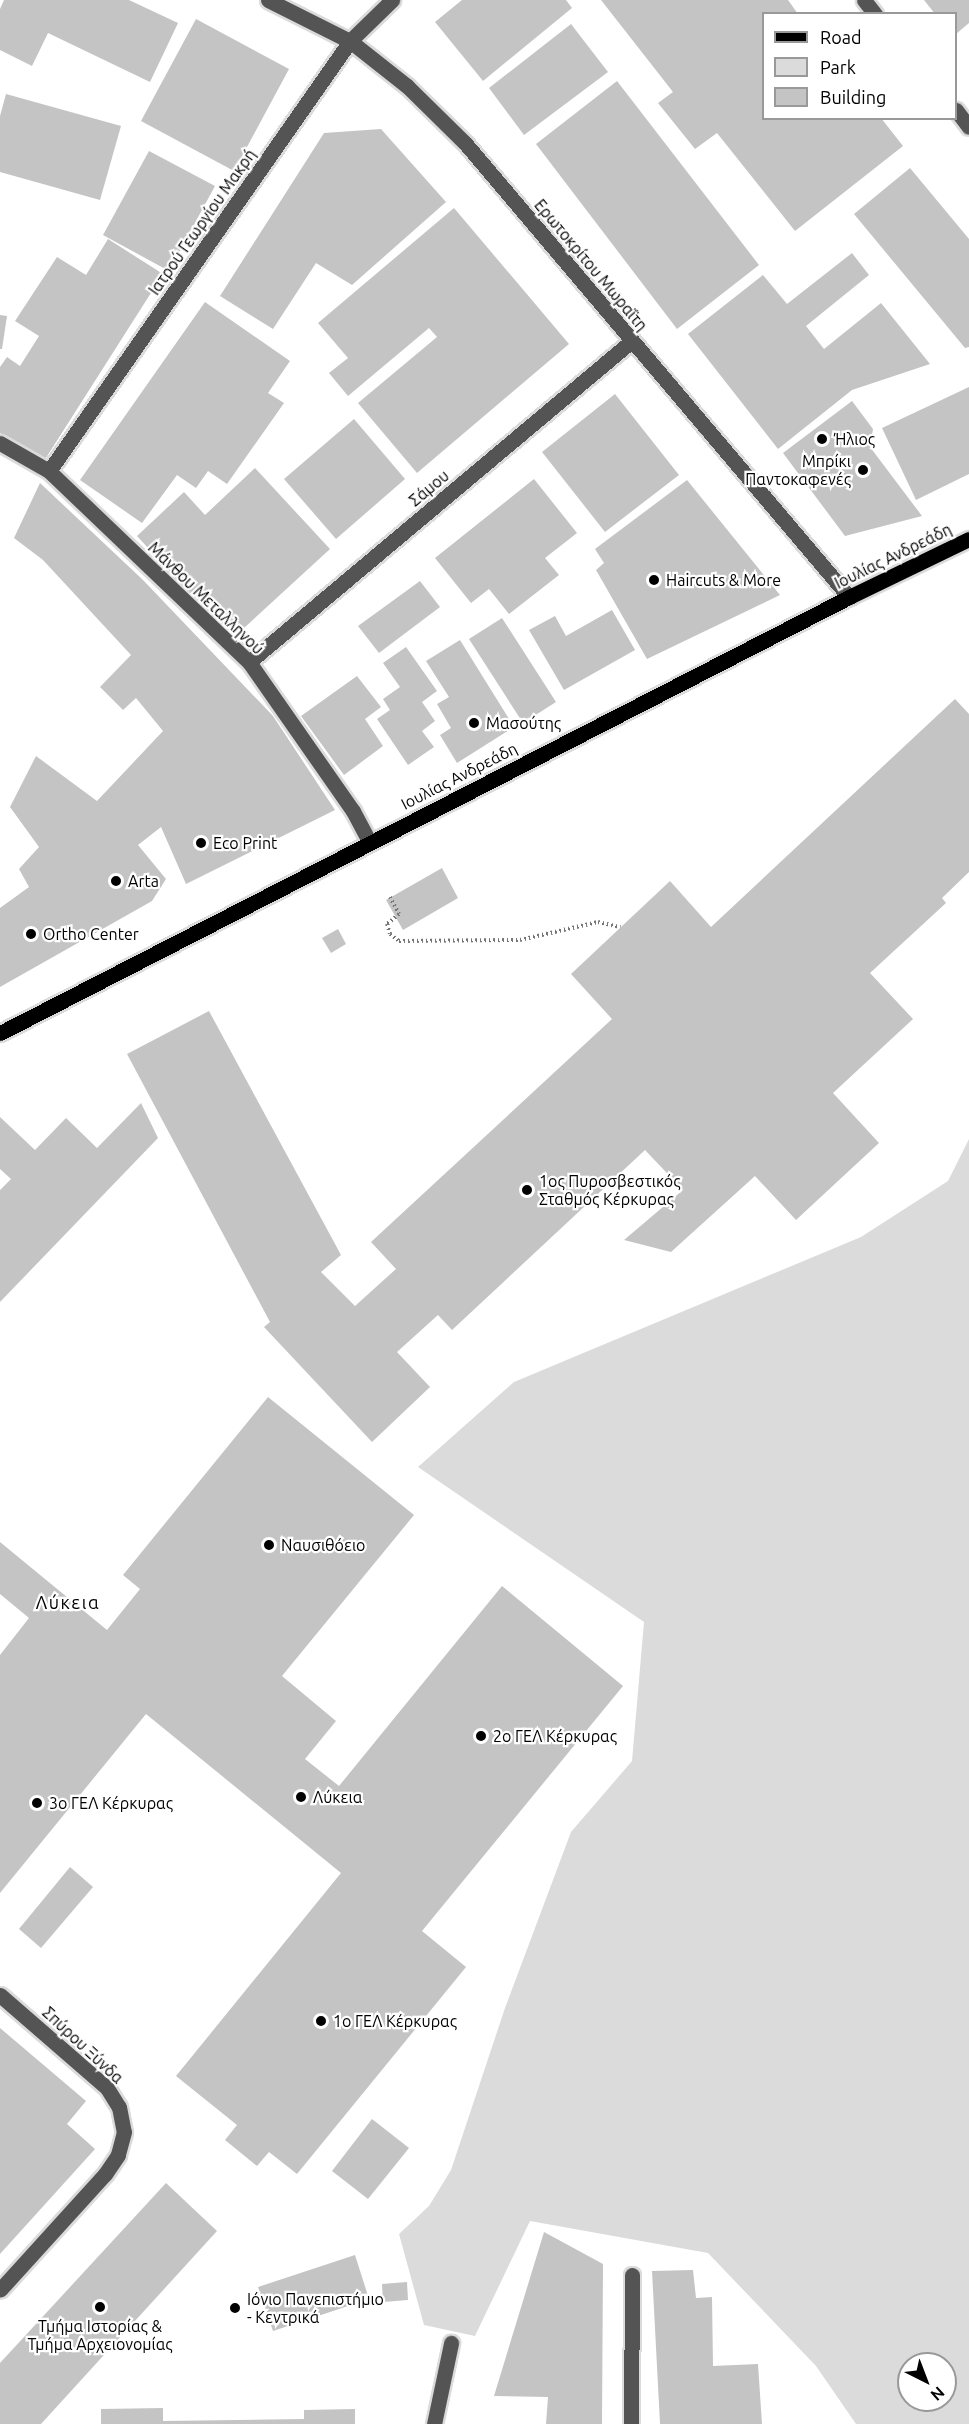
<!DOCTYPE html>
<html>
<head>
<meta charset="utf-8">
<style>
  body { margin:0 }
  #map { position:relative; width:969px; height:2424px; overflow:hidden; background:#fff; font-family:Ubuntu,sans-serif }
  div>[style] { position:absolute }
  .green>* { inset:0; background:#dbdbdb }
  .building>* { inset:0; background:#c4c4c4 }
  .path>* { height:4px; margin-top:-2px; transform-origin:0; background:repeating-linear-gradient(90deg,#767676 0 1.5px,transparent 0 4.5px) }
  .roads { filter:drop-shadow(2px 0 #dbdbdb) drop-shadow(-2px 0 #dbdbdb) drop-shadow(0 2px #dbdbdb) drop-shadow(0 -2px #dbdbdb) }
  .minor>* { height:15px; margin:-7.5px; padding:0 7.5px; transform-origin:7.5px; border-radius:7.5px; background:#545454 }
  .major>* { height:15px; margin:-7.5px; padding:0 7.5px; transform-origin:7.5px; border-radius:7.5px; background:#000 }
  .dots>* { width:16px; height:16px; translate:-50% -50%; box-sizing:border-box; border:3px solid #fff; border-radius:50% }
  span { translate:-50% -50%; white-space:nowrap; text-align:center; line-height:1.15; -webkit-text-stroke:4.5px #fff; paint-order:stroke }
  .street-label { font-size:16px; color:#000 }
  .poi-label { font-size:16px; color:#000 }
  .left { translate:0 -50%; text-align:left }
  .right { translate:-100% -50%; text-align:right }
  .neighbourhood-label { font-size:18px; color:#000; letter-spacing:1.5px }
  .legend { position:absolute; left:762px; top:12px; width:195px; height:108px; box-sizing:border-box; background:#fff; border:2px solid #999; margin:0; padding:8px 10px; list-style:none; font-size:18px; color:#000 }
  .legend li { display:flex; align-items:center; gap:12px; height:30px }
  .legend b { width:30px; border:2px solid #999 }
  .north { position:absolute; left:897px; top:2352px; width:60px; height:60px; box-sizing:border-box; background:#fff; border:2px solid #999; border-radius:50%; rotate:138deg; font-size:16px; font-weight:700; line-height:24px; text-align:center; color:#000 }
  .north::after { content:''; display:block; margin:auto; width:21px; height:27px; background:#000; clip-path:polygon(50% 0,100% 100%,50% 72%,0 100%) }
</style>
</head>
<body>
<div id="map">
  <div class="green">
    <i style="clip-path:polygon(evenodd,969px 1139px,969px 2424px,856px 2424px,816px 2366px,708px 2253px,530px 2221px,475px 2336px,424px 2325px,399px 2234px,429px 2206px,451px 2170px,505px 2008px,571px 1832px,632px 1761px,644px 1622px,418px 1467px,514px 1382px,861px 1237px,948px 1181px,969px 1139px,909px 2364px,945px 2364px,945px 2400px,909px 2400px,909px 2364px)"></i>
  </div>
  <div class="building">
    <i style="clip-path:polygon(4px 0,129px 0,178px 23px,150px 82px,48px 33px,32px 66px,0 50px,0 9px)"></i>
    <i style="clip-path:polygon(462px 0,566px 0,572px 8px,483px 81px,435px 22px)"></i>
    <i style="clip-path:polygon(601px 0,788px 0,798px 14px,764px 14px,764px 118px,881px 118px,903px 146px,795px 231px,717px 133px,695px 149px,658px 103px,673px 92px)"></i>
    <i style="clip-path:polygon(924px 0,969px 0,969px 23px,956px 34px,956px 14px,935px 14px)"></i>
    <i style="clip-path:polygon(196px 19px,289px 69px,234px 171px,141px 121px)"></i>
    <i style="clip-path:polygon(571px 24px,608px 72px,524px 135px,489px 88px)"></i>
    <i style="clip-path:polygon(617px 81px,759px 265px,677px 329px,536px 144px)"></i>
    <i style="clip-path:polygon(6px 94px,121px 126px,100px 200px,0 172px,0 116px)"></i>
    <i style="clip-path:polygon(381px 129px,446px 202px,352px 285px,316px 263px,273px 329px,220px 296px,324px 133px)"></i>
    <i style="clip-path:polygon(149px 151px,215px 186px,169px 271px,103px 235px)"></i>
    <i style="clip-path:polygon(910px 168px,969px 239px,969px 347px,965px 348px,854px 214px)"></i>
    <i style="clip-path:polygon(454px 208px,569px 344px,417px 473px,358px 403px,437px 337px,429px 328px,348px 396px,329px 373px,348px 358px,318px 323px)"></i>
    <i style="clip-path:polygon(108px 239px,163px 274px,44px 461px,0 433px,0 367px,7px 357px,20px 366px,39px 336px,15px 321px,57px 257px,86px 275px)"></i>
    <i style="clip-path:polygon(852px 253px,869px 275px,806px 326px,824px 349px,881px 303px,930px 364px,852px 390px,778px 449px,688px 334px,763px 275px,787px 304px)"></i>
    <i style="clip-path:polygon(205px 302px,290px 361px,268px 393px,284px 403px,227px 484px,208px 471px,196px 488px,177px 475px,142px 523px,80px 480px)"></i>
    <i style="clip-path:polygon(0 315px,7px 316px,2px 349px,0 349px)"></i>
    <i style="clip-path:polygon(969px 387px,969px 474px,916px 500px,882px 428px)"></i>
    <i style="clip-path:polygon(615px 394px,679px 475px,605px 532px,542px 452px)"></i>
    <i style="clip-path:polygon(852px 401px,873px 429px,870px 447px,922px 516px,845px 536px,783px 453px)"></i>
    <i style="clip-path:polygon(354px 419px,405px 479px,336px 539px,284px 479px)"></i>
    <i style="clip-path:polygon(255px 468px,330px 549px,232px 639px,137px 536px,184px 492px,205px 515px)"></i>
    <i style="clip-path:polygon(534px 479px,577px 533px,545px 558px,559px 575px,509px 614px,489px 589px,471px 603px,435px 558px)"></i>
    <i style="clip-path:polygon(687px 480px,780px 595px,647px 659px,596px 570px,604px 563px,595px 549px)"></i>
    <i style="clip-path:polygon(40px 483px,143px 580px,273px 716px,335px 810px,186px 884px,161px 827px,138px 845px,166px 879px,152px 901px,0 987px,0 908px,29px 887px,19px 869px,39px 847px,10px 807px,36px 756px,97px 801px,163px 731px,136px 698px,123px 710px,100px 687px,131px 655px,43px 560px,14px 538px)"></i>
    <i style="clip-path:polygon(420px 581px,440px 607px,379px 653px,358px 626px)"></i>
    <i style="clip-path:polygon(612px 610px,635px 650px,564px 690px,529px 630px,555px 616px,566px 636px)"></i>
    <i style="clip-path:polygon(502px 618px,556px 702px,523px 723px,469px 639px)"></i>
    <i style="clip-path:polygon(460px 640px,514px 727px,457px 763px,440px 735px,451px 728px,437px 704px,449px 697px,426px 661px)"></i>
    <i style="clip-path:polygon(406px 647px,437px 691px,422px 702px,435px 721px,422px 731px,434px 747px,408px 765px,377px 719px,390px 710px,383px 699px,400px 687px,383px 663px)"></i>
    <i style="clip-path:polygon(357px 676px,381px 707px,365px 719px,383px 746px,344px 775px,301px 716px)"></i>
    <i style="clip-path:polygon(955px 699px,969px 714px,969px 872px,942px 898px,946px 903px,870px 973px,913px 1019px,833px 1093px,879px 1143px,796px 1220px,755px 1176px,671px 1252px,624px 1240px,683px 1190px,645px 1150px,452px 1330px,438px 1315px,397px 1352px,430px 1387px,372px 1442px,264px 1327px,270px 1322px,127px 1054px,209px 1011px,341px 1255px,321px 1272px,355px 1306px,396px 1269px,371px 1242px,612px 1019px,571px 974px,670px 881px,711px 927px)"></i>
    <i style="clip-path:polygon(442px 868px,458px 898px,403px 930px,386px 900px)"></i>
    <i style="clip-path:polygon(338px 929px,346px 944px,331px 953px,322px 938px)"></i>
    <i style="clip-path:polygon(141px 1103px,158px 1138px,0 1302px,0 1190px,11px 1179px,0 1169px,0 1117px,35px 1150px,66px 1118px,97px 1148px)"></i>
    <i style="clip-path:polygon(268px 1397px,414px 1515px,282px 1676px,336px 1721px,305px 1759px,339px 1786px,502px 1586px,623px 1686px,422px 1931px,466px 1967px,297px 2174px,269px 2152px,257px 2166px,225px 2140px,237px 2125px,176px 2076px,341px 1873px,146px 1714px,0 1893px,0 1655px,29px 1618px,0 1594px,0 1542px,107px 1630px,140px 1589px,123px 1575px)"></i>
    <i style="clip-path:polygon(70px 1867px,93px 1887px,41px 1948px,19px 1929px)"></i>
    <i style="clip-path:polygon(0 2028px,86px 2101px,67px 2124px,95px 2149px,0 2254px)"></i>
    <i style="clip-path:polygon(372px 2119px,409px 2148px,368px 2199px,332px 2171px)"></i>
    <i style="clip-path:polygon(166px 2183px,217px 2231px,41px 2424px,0 2424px,0 2363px)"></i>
    <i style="clip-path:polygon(544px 2232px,603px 2264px,602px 2424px,546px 2424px,548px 2397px,494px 2396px)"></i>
    <i style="clip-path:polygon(355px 2255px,369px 2299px,273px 2331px,258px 2287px)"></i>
    <i style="clip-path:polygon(693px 2270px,696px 2298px,712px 2297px,713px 2366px,758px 2364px,762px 2424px,660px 2424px,652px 2271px)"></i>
    <i style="clip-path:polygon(407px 2282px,408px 2300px,383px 2302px,382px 2284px)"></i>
    <i style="clip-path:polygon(163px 2408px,163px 2421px,304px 2419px,304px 2410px,355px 2409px,355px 2424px,101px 2424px,101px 2409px)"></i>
  </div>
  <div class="path">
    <i style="left:390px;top:897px;width:19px;rotate:62deg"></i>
    <i style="left:399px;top:914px;width:16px;rotate:140deg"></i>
    <i style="left:387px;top:924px;width:10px;rotate:73deg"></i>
    <i style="left:390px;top:934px;width:11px;rotate:38deg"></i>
    <i style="left:399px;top:941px;width:121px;rotate:-0.5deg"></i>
    <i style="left:520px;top:940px;width:80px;rotate:-13deg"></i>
    <i style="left:598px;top:922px;width:23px;rotate:13deg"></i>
  </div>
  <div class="roads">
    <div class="minor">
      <i style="left:268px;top:0;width:92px;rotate:26.6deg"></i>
      <i style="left:350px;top:41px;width:73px;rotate:38.3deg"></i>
      <i style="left:407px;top:86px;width:81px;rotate:44.5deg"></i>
      <i style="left:465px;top:143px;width:595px;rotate:49.77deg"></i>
      <i style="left:864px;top:0;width:18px;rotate:52deg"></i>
      <i style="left:956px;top:110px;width:21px;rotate:53deg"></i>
      <i style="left:0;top:443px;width:56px;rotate:29.7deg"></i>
      <i style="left:49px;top:471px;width:277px;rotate:43.7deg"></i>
      <i style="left:249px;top:662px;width:182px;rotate:55.1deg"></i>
      <i style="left:353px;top:811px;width:36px;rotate:62deg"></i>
      <i style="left:49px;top:471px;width:525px;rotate:-55.01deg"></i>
      <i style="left:350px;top:41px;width:59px;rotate:-44.3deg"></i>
      <i style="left:249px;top:662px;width:500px;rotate:-40deg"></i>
      <i style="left:0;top:1995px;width:142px;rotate:41deg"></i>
      <i style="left:107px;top:2088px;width:22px;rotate:58deg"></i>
      <i style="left:119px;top:2107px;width:25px;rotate:79deg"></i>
      <i style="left:124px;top:2132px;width:24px;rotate:105deg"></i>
      <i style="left:118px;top:2155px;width:23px;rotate:124deg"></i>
      <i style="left:105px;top:2174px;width:156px;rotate:132.2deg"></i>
      <i style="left:434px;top:2424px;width:83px;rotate:-78.1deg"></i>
      <i style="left:631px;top:2424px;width:149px;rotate:-89.6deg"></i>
    </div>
    <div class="major">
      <i style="left:0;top:1033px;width:954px;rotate:-27.18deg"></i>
      <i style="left:849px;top:597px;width:133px;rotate:-25.8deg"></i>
    </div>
  </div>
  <div class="dots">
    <i style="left:822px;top:439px;background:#000"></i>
    <i style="left:863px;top:470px;background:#000"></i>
    <i style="left:654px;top:580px;background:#000"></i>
    <i style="left:474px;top:723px;background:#000"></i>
    <i style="left:201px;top:843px;background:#000"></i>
    <i style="left:116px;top:881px;background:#000"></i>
    <i style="left:31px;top:934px;background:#000"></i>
    <i style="left:527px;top:1190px;background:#000"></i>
    <i style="left:269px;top:1545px;background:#000"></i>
    <i style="left:481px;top:1736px;background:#000"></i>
    <i style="left:301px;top:1797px;background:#000"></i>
    <i style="left:37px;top:1803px;background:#000"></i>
    <i style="left:321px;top:2021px;background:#000"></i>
    <i style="left:100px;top:2307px;background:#000"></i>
    <i style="left:235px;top:2308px;background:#000"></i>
  </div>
  <div class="street-label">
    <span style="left:202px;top:222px;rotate:-55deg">Ιατρού Γεωργίου Μακρή</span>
    <span style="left:591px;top:265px;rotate:50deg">Ερωτοκρίτου Μωραΐτη</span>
    <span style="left:429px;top:488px;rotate:-40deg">Σάμου</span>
    <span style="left:893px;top:556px;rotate:-26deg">Ιουλίας Ανδρεάδη</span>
    <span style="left:206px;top:598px;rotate:44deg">Μάνθου Μεταλληνού</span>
    <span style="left:459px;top:776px;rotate:-27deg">Ιουλίας Ανδρεάδη</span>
    <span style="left:83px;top:2045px;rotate:43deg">Σπύρου Ξύνδα</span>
  </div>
  <div class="poi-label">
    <span class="left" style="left:834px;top:439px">Ήλιος</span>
    <span class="right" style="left:851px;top:470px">Μπρίκι<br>Παντοκαφενές</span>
    <span class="left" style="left:666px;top:580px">Haircuts &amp; More</span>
    <span class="left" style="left:486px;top:723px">Μασούτης</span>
    <span class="left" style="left:213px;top:843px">Eco Print</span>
    <span class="left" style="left:128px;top:881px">Arta</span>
    <span class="left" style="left:43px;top:934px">Ortho Center</span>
    <span class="left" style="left:539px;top:1190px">1ος Πυροσβεστικός<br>Σταθμός Κέρκυρας</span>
    <span class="left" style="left:281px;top:1545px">Ναυσιθόειο</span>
    <span class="left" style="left:493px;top:1736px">2ο ΓΕΛ Κέρκυρας</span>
    <span class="left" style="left:313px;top:1797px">Λύκεια</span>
    <span class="left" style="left:49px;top:1803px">3ο ΓΕΛ Κέρκυρας</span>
    <span class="left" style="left:333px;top:2021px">1ο ΓΕΛ Κέρκυρας</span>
    <span class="left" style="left:247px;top:2308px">Ιόνιο Πανεπιστήμιο<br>- Κεντρικά</span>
    <span style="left:100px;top:2335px">Τμήμα Ιστορίας &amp;<br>Τμήμα Αρχειονομίας</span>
  </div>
  <div class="neighbourhood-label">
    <span style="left:68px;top:1602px">Λύκεια</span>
  </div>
  <ul class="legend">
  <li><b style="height:8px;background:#000"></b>Road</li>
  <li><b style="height:16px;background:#dbdbdb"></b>Park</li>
  <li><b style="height:16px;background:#c4c4c4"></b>Building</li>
  </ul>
  <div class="north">N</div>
</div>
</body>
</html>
